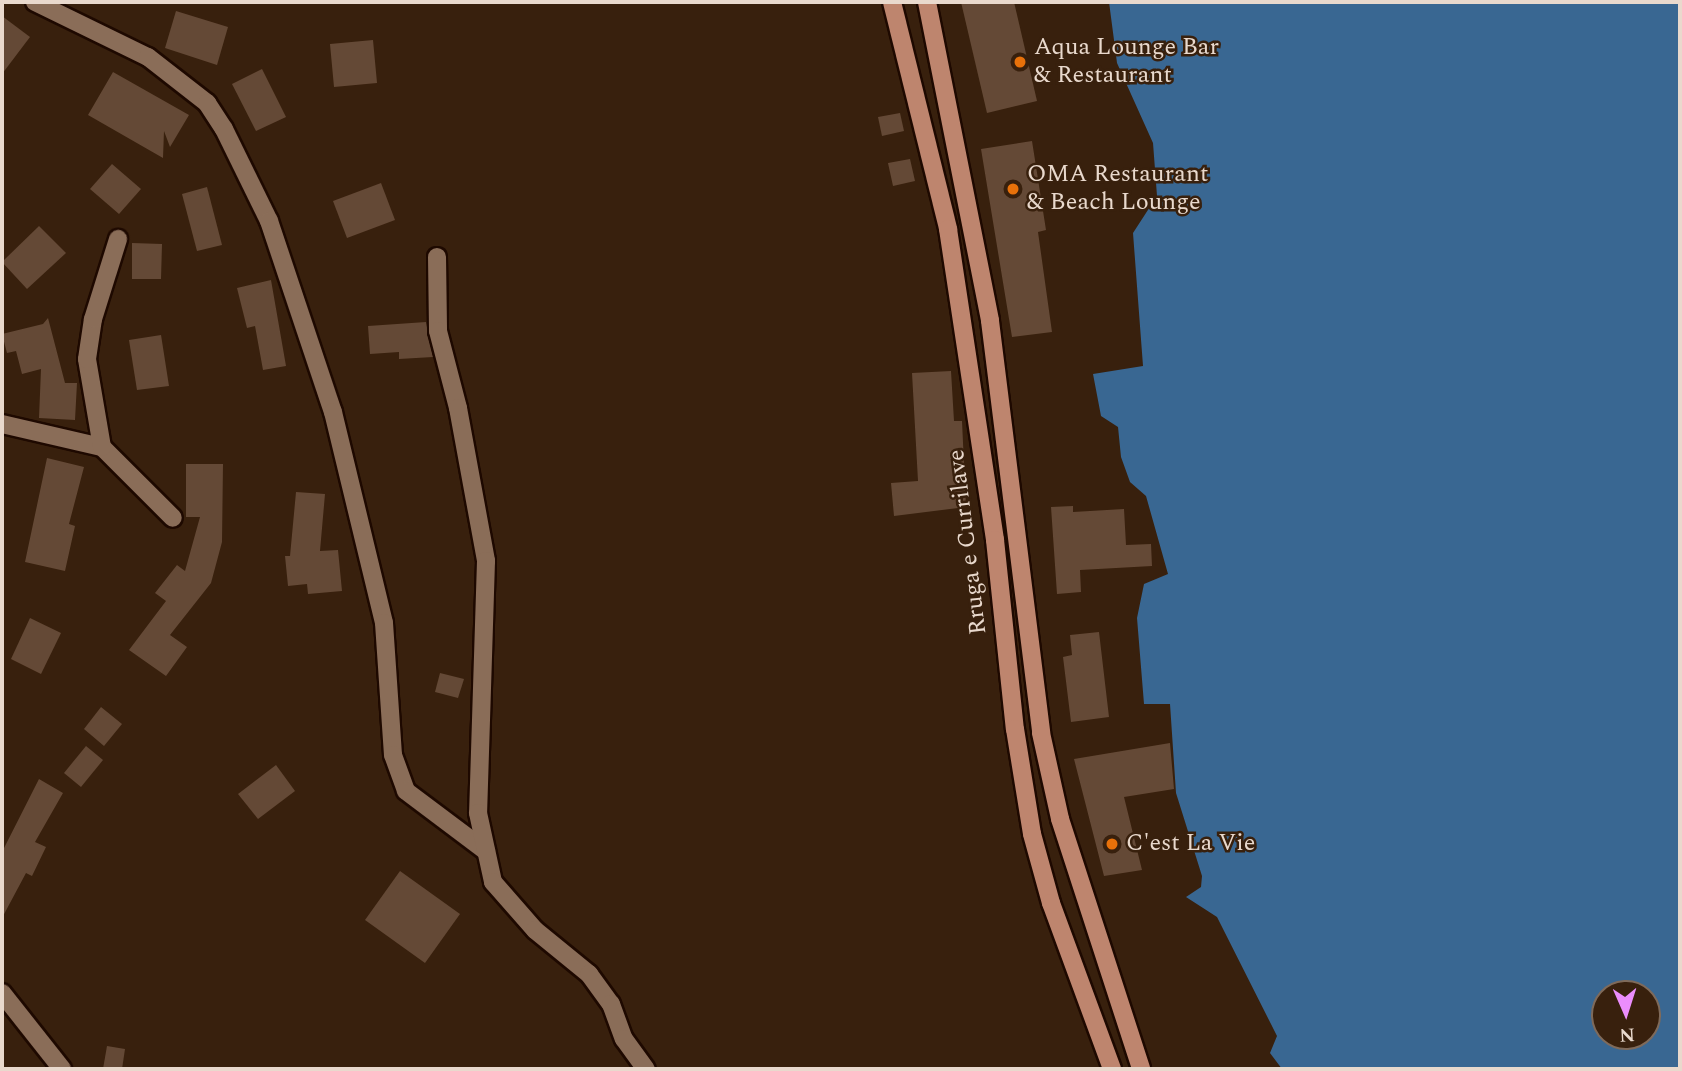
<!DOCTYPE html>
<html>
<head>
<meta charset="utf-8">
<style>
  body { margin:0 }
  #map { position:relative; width:1682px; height:1071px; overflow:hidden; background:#38200d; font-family:Spectral,serif }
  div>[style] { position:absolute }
  .water>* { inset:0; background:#396792 }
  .building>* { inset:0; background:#644936 }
  .roads { filter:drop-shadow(2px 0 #1e0900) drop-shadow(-2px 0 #1e0900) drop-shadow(0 2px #1e0900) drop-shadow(0 -2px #1e0900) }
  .minor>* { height:18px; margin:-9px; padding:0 9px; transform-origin:9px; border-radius:9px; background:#8a6d58 }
  .major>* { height:18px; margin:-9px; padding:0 9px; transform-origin:9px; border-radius:9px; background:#be856e }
  .dots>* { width:19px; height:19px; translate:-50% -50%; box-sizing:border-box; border:4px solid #38200d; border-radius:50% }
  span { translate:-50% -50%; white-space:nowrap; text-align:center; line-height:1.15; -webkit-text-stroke:5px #38200d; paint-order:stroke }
  .poi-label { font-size:24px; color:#e9d9cd }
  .left { translate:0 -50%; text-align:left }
  .street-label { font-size:24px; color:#e9d9cd }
  .frame { position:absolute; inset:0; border:4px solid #e9d9cd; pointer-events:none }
  .north { position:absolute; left:1591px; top:980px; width:70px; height:70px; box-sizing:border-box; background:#38200d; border:2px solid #7f6a5a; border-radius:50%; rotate:177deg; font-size:19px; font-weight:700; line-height:28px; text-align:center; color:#e9d9cd }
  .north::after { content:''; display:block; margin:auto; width:24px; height:32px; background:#eb8dfc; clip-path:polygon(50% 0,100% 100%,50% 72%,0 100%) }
</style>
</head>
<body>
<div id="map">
  <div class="water">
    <i style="clip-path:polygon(evenodd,1109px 2px,1680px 2px,1680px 1069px,1282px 1069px,1270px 1053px,1277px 1036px,1217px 917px,1186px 897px,1201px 887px,1202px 876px,1176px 793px,1170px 704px,1144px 704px,1137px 618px,1144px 584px,1168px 574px,1146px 496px,1130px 482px,1121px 457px,1118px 427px,1101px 416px,1093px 374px,1143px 366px,1133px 233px,1157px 196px,1153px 143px,1117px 63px,1109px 2px,1605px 994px,1647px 994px,1647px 1036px,1605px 1036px,1605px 994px)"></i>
  </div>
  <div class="building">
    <i style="clip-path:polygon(961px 2px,1014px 2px,1037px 101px,987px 113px)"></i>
    <i style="clip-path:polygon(176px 11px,228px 27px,217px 65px,165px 48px)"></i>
    <i style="clip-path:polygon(2px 16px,30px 37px,2px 74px)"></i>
    <i style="clip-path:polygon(373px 40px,377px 83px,334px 87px,330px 44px)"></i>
    <i style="clip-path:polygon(262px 69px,286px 117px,256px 131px,232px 84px)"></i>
    <i style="clip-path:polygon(113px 72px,189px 115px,170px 147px,164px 131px,163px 158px,88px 115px)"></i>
    <i style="clip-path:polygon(900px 113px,904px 131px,882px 136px,878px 117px)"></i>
    <i style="clip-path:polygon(1032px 141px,1046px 230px,1038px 232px,1052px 332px,1012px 337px,981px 149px)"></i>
    <i style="clip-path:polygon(910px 159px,915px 181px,893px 186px,888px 163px)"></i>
    <i style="clip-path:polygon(112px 164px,141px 189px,119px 214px,90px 189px)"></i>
    <i style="clip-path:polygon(381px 183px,395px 220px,347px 238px,333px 201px)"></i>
    <i style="clip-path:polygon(207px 187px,222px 245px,197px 251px,182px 194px)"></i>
    <i style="clip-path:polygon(39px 226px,66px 253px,27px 289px,2px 262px)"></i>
    <i style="clip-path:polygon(132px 243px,162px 244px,161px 279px,132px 279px)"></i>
    <i style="clip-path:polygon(271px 280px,286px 366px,263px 370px,255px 326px,247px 328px,237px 288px)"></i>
    <i style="clip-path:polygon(48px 318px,65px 383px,77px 383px,75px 420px,39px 418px,41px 369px,22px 374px,16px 351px,7px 353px,2px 334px,43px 324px)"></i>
    <i style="clip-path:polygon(426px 322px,433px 357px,399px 359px,399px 352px,370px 354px,368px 326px)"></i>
    <i style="clip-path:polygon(161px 335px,169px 386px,137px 390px,129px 340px)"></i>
    <i style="clip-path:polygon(951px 371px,954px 421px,962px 421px,966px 507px,894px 516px,891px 483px,918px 481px,912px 373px)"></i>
    <i style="clip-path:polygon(47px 458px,84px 467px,69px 524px,75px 526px,65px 571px,25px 562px)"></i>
    <i style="clip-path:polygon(186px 464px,223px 464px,222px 542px,211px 583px,170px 635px,187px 647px,166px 676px,129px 650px,166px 601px,155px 593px,177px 565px,185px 571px,200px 517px,186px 517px)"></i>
    <i style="clip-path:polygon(296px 492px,325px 494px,320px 551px,338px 550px,342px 591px,308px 594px,307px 584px,288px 586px,285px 556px,290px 556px)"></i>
    <i style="clip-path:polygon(1073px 506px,1073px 512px,1124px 509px,1126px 545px,1151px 544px,1152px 566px,1080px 570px,1081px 592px,1057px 594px,1051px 507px)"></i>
    <i style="clip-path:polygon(30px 618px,61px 633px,41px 674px,11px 659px)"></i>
    <i style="clip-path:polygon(1099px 632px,1109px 717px,1071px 722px,1063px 657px,1072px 655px,1070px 635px)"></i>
    <i style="clip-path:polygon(440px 673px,464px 679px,458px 698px,435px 692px)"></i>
    <i style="clip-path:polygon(101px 707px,122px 724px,104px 746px,84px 729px)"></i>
    <i style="clip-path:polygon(1170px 743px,1174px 789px,1124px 797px,1142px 870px,1104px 876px,1074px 759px)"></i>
    <i style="clip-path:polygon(86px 746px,103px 760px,81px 787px,64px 773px)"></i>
    <i style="clip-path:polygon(276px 765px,295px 791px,258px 819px,238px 794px)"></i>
    <i style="clip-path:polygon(39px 779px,63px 793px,35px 842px,46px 847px,32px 876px,26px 873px,2px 918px,2px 852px)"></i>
    <i style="clip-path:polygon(400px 871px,460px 914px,425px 963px,365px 920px)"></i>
    <i style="clip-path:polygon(107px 1046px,125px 1049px,122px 1069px,103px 1069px)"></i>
  </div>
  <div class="roads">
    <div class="minor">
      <i style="left:35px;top:2px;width:126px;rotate:26deg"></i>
      <i style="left:148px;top:57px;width:75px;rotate:37.9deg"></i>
      <i style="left:207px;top:103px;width:31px;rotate:57deg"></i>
      <i style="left:224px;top:129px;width:102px;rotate:63.9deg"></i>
      <i style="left:269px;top:221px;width:201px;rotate:71.5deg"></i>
      <i style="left:333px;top:412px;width:217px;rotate:76.4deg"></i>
      <i style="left:384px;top:623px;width:132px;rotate:86.1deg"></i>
      <i style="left:393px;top:755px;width:38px;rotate:70deg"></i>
      <i style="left:406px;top:791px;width:100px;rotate:36.9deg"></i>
      <i style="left:437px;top:257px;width:74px;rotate:89.2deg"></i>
      <i style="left:438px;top:331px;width:80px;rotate:75.4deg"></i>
      <i style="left:458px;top:408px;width:156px;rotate:79.6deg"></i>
      <i style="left:486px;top:561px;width:252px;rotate:91.8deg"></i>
      <i style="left:478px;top:813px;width:71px;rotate:77.7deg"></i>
      <i style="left:493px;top:882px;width:64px;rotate:48.8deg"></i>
      <i style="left:535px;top:930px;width:70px;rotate:39.2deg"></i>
      <i style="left:589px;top:974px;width:37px;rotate:54deg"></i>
      <i style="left:611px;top:1004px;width:37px;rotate:70deg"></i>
      <i style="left:624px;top:1039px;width:37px;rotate:54deg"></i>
      <i style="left:2px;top:424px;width:103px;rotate:13deg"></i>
      <i style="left:102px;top:447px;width:100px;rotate:45deg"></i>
      <i style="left:102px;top:447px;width:89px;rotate:-99.7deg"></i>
      <i style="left:87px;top:359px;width:40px;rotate:-81.5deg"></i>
      <i style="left:93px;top:319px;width:84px;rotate:-72.6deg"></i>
      <i style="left:2px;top:993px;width:97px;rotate:51.7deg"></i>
    </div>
    <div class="major">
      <i style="left:892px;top:2px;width:234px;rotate:76.1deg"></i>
      <i style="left:948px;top:229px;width:315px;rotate:81.4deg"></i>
      <i style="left:995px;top:540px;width:190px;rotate:84deg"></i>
      <i style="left:1015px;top:729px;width:106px;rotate:80.8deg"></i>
      <i style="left:1032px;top:834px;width:72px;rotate:74.6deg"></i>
      <i style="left:1051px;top:903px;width:177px;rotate:69.8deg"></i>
      <i style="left:927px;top:2px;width:325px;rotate:78.8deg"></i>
      <i style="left:990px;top:321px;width:415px;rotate:82.9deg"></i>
      <i style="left:1041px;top:733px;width:88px;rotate:77.5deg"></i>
      <i style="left:1060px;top:819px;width:263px;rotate:72deg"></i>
    </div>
  </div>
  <div class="dots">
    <i style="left:1020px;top:62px;background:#e8710a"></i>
    <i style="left:1013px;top:189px;background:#e8710a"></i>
    <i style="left:1112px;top:844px;background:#e8710a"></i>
  </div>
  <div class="poi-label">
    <span class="left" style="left:1034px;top:62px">Aqua Lounge Bar<br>&amp; Restaurant</span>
    <span class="left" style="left:1027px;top:189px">OMA Restaurant<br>&amp; Beach Lounge</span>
    <span class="left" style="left:1126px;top:844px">C'est La Vie</span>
  </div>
  <div class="street-label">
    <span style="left:968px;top:542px;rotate:-97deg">Rruga e Currilave</span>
  </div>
  <div class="frame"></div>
  <div class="north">N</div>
</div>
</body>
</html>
